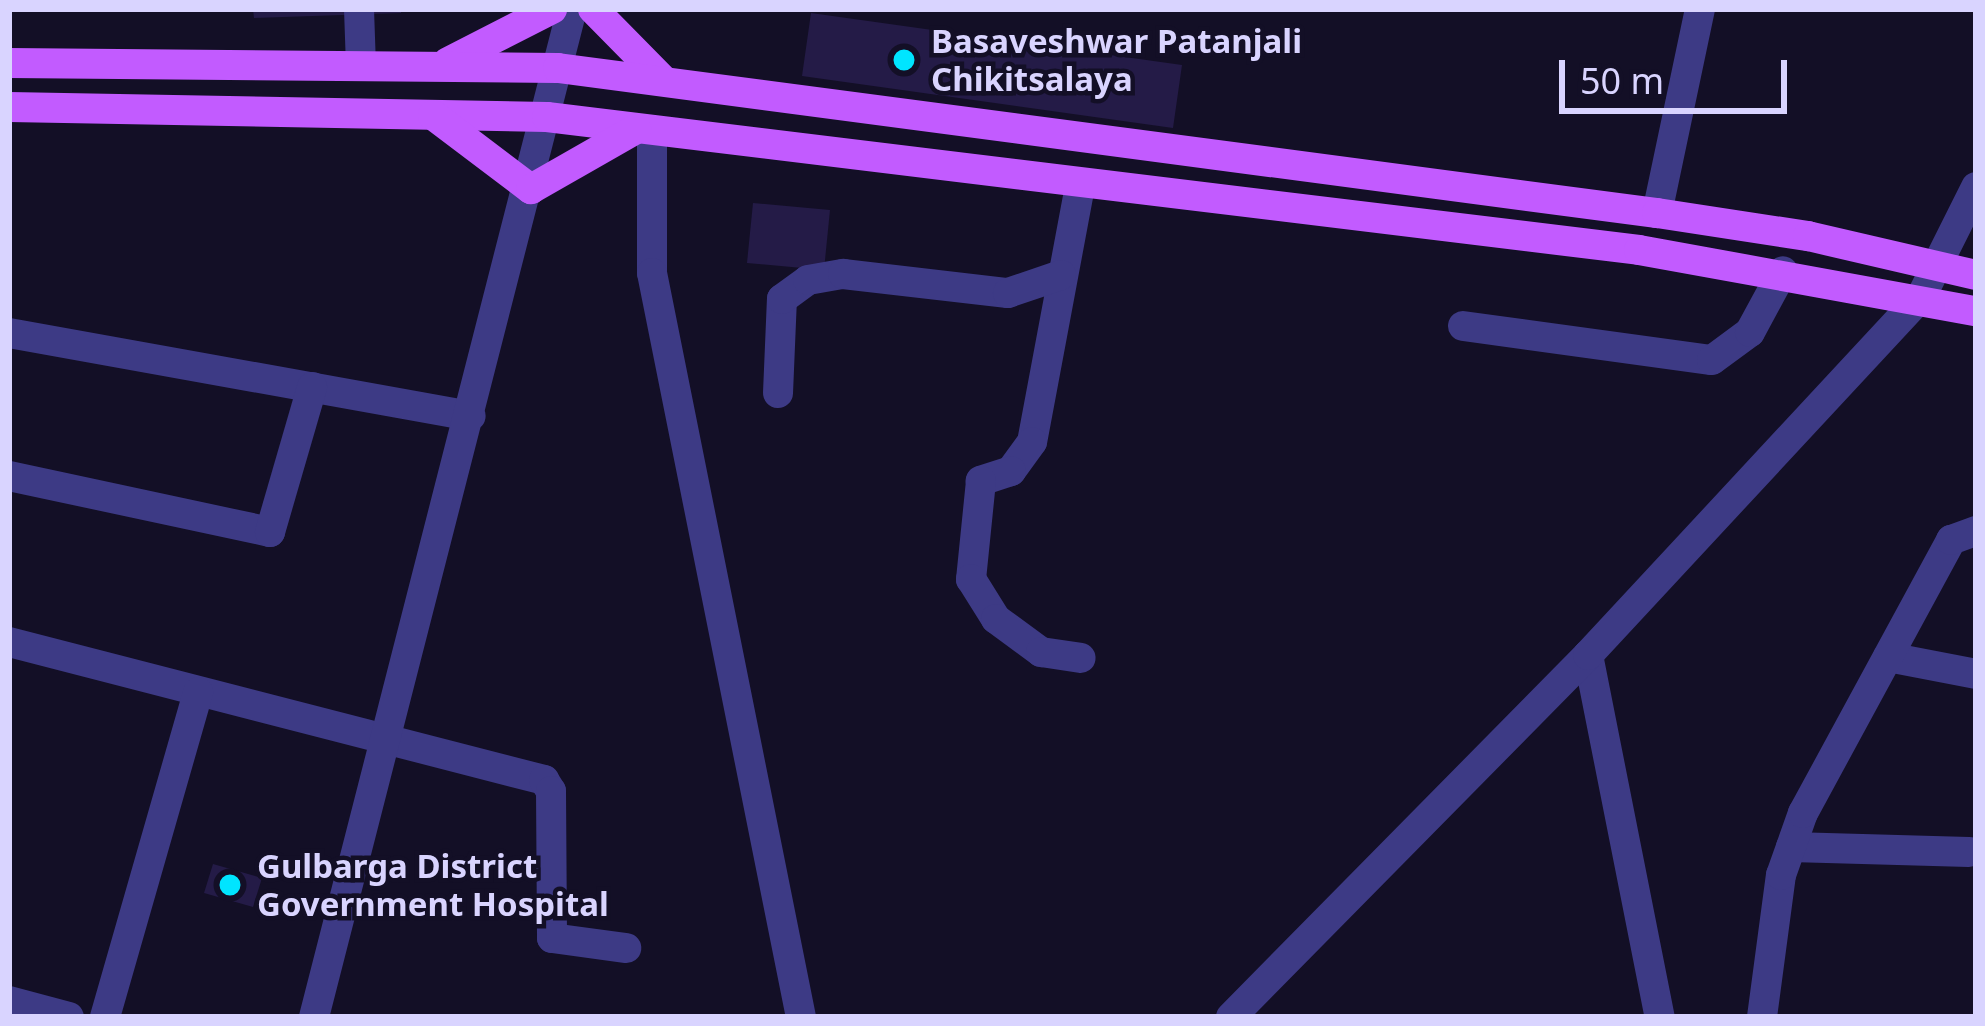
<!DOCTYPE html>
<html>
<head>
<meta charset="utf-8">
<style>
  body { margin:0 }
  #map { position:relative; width:1985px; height:1026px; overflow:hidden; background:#130f26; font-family:"Noto Sans",sans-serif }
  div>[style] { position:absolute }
  .building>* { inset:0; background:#241b47 }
  .minor>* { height:30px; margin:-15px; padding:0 15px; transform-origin:15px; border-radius:15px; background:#3d3a85 }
  .tertiary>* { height:30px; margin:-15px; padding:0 15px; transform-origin:15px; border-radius:15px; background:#3d3a85 }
  .primary>* { height:30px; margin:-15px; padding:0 15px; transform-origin:15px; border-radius:15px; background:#c25bff }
  .dots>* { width:33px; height:33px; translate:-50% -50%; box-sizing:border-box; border:6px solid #130f26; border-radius:50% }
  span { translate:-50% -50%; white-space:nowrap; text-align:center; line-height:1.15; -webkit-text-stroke:9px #130f26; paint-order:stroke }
  .poi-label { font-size:33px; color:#d9d4ff; font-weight:700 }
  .left { translate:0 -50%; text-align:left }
  .frame { position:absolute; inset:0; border:12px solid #d9d4ff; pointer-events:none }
  .scale { position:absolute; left:1559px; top:60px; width:228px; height:54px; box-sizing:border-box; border:6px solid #d9d4ff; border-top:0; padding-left:15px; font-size:36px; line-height:42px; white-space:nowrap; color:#d9d4ff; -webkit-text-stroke:9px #130f26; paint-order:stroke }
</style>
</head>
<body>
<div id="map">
  <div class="building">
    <i style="clip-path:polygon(253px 9px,401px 9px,401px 13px,254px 18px)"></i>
    <i style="clip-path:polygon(811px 13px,1182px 65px,1173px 128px,802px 76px)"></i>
    <i style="clip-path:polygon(753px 203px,830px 210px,824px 270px,747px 263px)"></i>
    <i style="clip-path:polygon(213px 864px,262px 878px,253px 907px,204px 893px)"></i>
  </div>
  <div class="minor">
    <i style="left:359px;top:9px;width:57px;rotate:88deg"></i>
    <i style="left:652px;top:131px;width:142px;rotate:90deg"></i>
    <i style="left:652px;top:273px;width:759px;rotate:78.68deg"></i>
    <i style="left:1080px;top:186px;width:260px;rotate:100.6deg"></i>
    <i style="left:1032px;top:442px;width:36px;rotate:126deg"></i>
    <i style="left:1011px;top:471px;width:32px;rotate:162deg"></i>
    <i style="left:981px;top:481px;width:99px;rotate:95.8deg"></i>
    <i style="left:971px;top:579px;width:47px;rotate:58deg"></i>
    <i style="left:996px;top:619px;width:56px;rotate:36.3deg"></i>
    <i style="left:1041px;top:652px;width:40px;rotate:8.5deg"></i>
    <i style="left:1657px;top:213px;width:208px;rotate:-78.1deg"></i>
    <i style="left:1463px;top:326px;width:251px;rotate:7.8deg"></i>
    <i style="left:1712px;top:360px;width:47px;rotate:-36.4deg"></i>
    <i style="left:1750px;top:332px;width:69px;rotate:-61.6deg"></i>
    <i style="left:9px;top:333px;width:469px;rotate:10.2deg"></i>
    <i style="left:778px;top:393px;width:94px;rotate:-87.6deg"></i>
    <i style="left:782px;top:299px;width:32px;rotate:-36deg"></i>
    <i style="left:808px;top:280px;width:36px;rotate:-10deg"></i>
    <i style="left:843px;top:274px;width:166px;rotate:6.6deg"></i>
    <i style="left:1008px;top:293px;width:56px;rotate:-18.8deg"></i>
    <i style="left:9px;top:476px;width:267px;rotate:12.1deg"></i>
    <i style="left:270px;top:532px;width:151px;rotate:-73.8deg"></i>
    <i style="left:9px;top:642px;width:553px;rotate:14.46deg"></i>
    <i style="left:544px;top:780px;width:13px;rotate:58deg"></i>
    <i style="left:551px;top:791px;width:147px;rotate:89.6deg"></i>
    <i style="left:552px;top:938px;width:75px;rotate:7.7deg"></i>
    <i style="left:1888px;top:657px;width:90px;rotate:10.9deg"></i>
    <i style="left:1791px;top:847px;width:178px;rotate:1.6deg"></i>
    <i style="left:9px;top:1001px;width:62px;rotate:14.9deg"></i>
    <i style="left:105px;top:1017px;width:338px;rotate:-74deg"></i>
    <i style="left:1762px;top:1017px;width:143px;rotate:-82.4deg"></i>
    <i style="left:1781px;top:875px;width:66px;rotate:-70.5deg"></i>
    <i style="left:1803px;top:813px;width:311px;rotate:-61.5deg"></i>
    <i style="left:1951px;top:540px;width:27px;rotate:-20deg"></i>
  </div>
  <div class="tertiary">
    <i style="left:1588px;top:655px;width:369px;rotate:78.8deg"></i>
    <i style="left:314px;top:1017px;width:1040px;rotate:-75.64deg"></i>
    <i style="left:1231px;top:1017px;width:508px;rotate:-45.4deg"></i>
    <i style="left:1588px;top:655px;width:489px;rotate:-47.1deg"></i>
    <i style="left:1921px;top:297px;width:123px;rotate:-63.4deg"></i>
  </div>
  <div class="primary">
    <i style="left:593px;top:9px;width:101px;rotate:45.4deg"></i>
    <i style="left:448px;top:62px;width:117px;rotate:-27deg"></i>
    <i style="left:9px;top:63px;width:549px;rotate:0.52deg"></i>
    <i style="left:558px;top:68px;width:1109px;rotate:7.52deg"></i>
    <i style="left:1657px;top:213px;width:153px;rotate:8.7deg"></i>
    <i style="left:1808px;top:236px;width:172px;rotate:13.1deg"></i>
    <i style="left:9px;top:107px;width:538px;rotate:1.06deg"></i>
    <i style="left:547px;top:117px;width:1100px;rotate:6.94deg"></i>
    <i style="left:1639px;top:250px;width:342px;rotate:10.3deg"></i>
    <i style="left:433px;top:115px;width:123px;rotate:37.1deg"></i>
    <i style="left:531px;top:189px;width:121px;rotate:-29.7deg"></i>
  </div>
  <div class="dots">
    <i style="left:904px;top:60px;background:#00e5ff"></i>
    <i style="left:230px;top:885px;background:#00e5ff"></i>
  </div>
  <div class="poi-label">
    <span class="left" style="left:931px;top:60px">Basaveshwar Patanjali<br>Chikitsalaya</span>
    <span class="left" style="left:257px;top:885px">Gulbarga District<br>Government Hospital</span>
  </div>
  <div class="frame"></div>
  <div class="scale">50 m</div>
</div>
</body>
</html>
